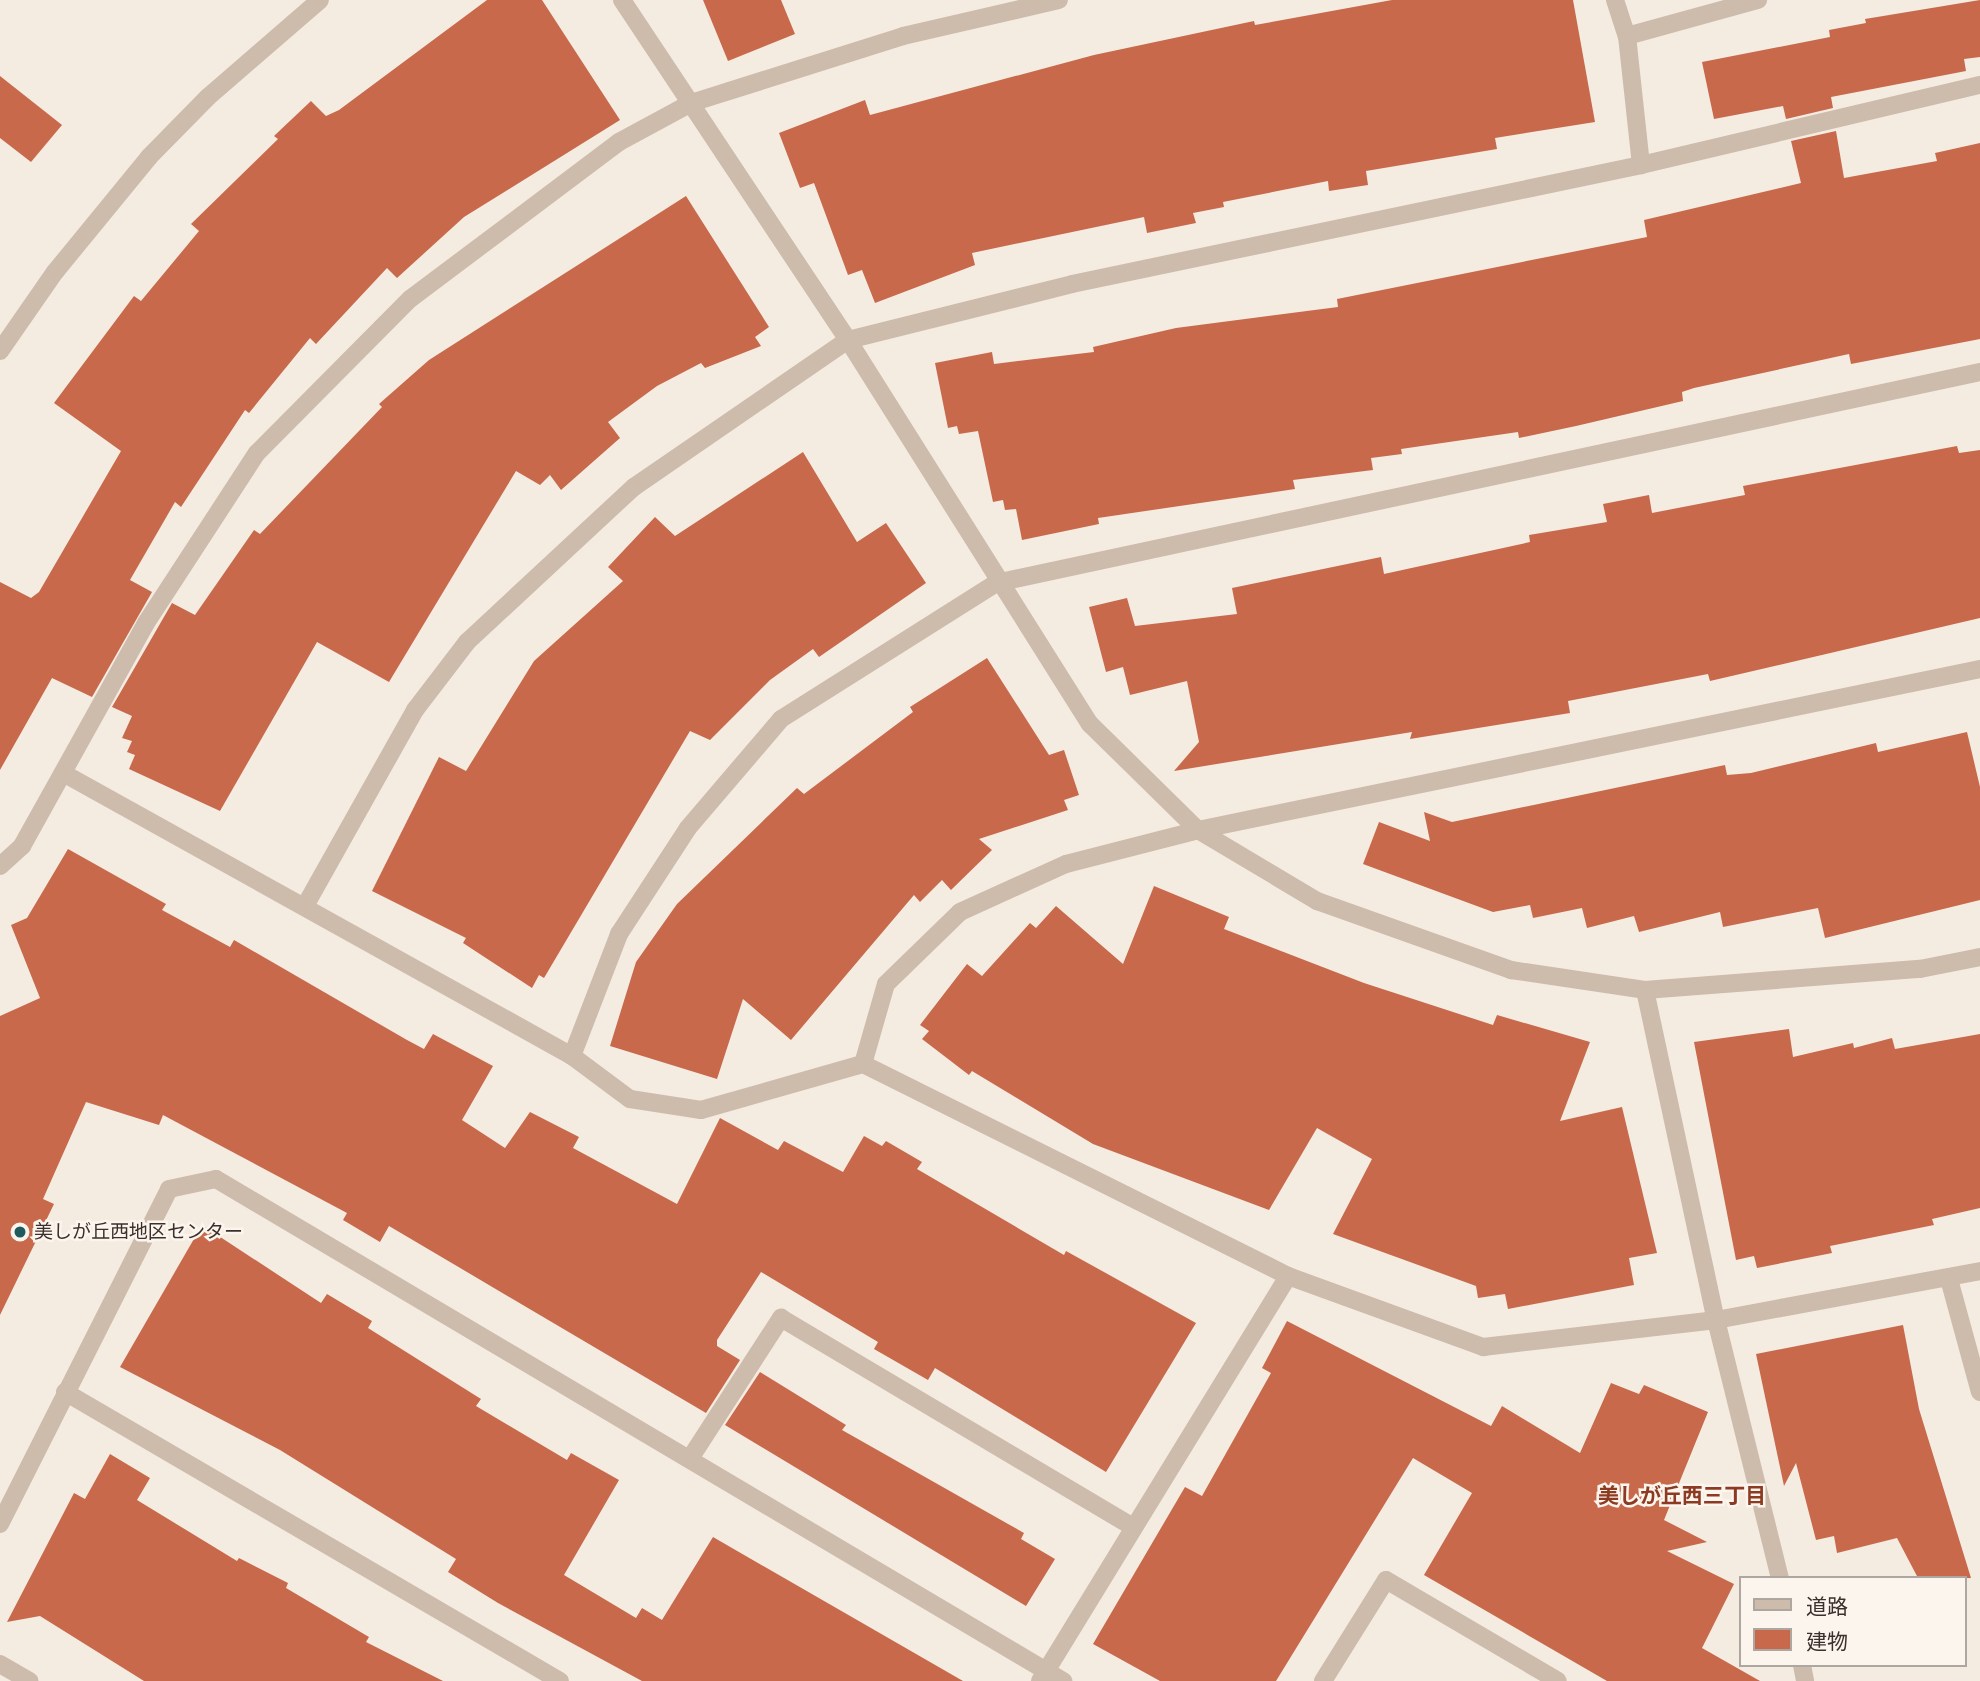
<!DOCTYPE html>
<html>
<head>
<meta charset="utf-8">
<style>
  body { margin:0 }
  #map { position:relative; width:1980px; height:1681px; overflow:hidden; background:#f4ebe1; font-family:Inter,"Noto Sans JP",sans-serif }
  div>[style] { position:absolute }
  .building>* { inset:0; background:#c8694b }
  .minor>* { height:18px; margin:-9px; padding:0 9px; transform-origin:9px; border-radius:9px; background:#cdbbac }
  .dots>* { width:19px; height:19px; translate:-50% -50%; box-sizing:border-box; border:4px solid #fbf5ee; border-radius:50% }
  span { translate:-50% -50%; white-space:nowrap; text-align:center; line-height:1.15; -webkit-text-stroke:5px #fbf5ee; paint-order:stroke }
  .poi-label { font-size:19px; color:#3b302b }
  .left { translate:0 -50%; text-align:left }
  .neighbourhood-label { font-size:21px; color:#8c3b22; font-weight:700 }
  .legend { position:absolute; left:1739px; top:1576px; width:228px; height:91px; box-sizing:border-box; background:#fbf5ee; border:2px solid #aea6a0; margin:0; padding:9px 12px; list-style:none; font-size:21px; color:#3b302b }
  .legend li { display:flex; align-items:center; gap:14px; height:35px }
  .legend b { width:35px; border:2px solid #aea6a0 }
</style>
</head>
<body>
<div id="map">
  <div class="building">
    <i style="clip-path:polygon(487px 0,542px 0,620px 120px,464px 217px,397px 278px,387px 268px,316px 344px,310px 338px,249px 413px,245px 410px,181px 507px,175px 502px,130px 580px,152px 592px,92px 697px,52px 678px,0 770px,0 582px,31px 598px,39px 592px,121px 451px,54px 403px,134px 296px,141px 301px,199px 231px,191px 224px,278px 139px,274px 136px,311px 101px,326px 116px,339px 110px)"></i>
    <i style="clip-path:polygon(703px 0,781px 0,795px 34px,728px 61px)"></i>
    <i style="clip-path:polygon(1392px 0,1573px 0,1595px 122px,1495px 138px,1497px 149px,1366px 171px,1368px 185px,1329px 191px,1328px 181px,1223px 202px,1224px 207px,1193px 213px,1196px 223px,1147px 233px,1144px 217px,972px 253px,975px 265px,875px 303px,862px 270px,848px 275px,814px 183px,800px 188px,779px 133px,865px 100px,870px 115px,1094px 55px,1254px 21px,1255px 25px)"></i>
    <i style="clip-path:polygon(1980px 0,1980px 57px,1964px 59px,1966px 71px,1831px 97px,1833px 108px,1786px 119px,1783px 106px,1714px 119px,1702px 62px,1830px 37px,1829px 30px,1866px 23px,1865px 19px)"></i>
    <i style="clip-path:polygon(0 76px,62px 125px,31px 162px,0 138px)"></i>
    <i style="clip-path:polygon(1836px 131px,1844px 178px,1937px 161px,1935px 153px,1980px 143px,1980px 339px,1851px 364px,1849px 354px,1694px 388px,1682px 392px,1683px 401px,1576px 426px,1519px 438px,1518px 432px,1401px 449px,1402px 454px,1371px 458px,1373px 470px,1293px 480px,1295px 489px,1098px 518px,1099px 524px,1022px 540px,1016px 509px,1005px 510px,1003px 500px,993px 502px,978px 431px,959px 434px,957px 426px,948px 428px,935px 363px,992px 352px,994px 364px,1094px 352px,1093px 347px,1176px 328px,1338px 307px,1337px 299px,1647px 237px,1644px 220px,1801px 183px,1791px 141px)"></i>
    <i style="clip-path:polygon(686px 196px,769px 327px,755px 337px,761px 346px,705px 368px,701px 363px,657px 386px,608px 422px,620px 438px,561px 490px,550px 475px,540px 485px,516px 471px,389px 682px,317px 642px,220px 811px,129px 769px,135px 755px,127px 752px,132px 741px,122px 738px,132px 716px,112px 707px,172px 603px,195px 615px,254px 530px,260px 534px,382px 407px,379px 404px,429px 360px)"></i>
    <i style="clip-path:polygon(1957px 446px,1959px 453px,1980px 450px,1980px 618px,1710px 681px,1708px 674px,1568px 701px,1570px 713px,1410px 739px,1412px 732px,1174px 771px,1199px 742px,1187px 681px,1130px 695px,1123px 667px,1106px 672px,1089px 607px,1127px 598px,1135px 626px,1237px 614px,1232px 588px,1381px 557px,1384px 574px,1530px 542px,1529px 535px,1607px 522px,1603px 504px,1649px 495px,1652px 513px,1745px 495px,1743px 486px)"></i>
    <i style="clip-path:polygon(803px 452px,857px 542px,886px 523px,926px 583px,819px 657px,813px 649px,770px 680px,710px 740px,690px 731px,544px 978px,539px 975px,532px 988px,463px 943px,466px 938px,372px 891px,439px 757px,466px 771px,534px 661px,623px 581px,608px 567px,655px 517px,675px 536px)"></i>
    <i style="clip-path:polygon(987px 658px,1049px 755px,1064px 750px,1079px 795px,1064px 800px,1068px 810px,979px 839px,992px 850px,951px 890px,942px 880px,920px 902px,914px 895px,791px 1040px,743px 999px,717px 1079px,610px 1046px,636px 962px,677px 904px,797px 788px,804px 794px,913px 712px,910px 707px)"></i>
    <i style="clip-path:polygon(1967px 732px,1980px 787px,1980px 900px,1825px 938px,1818px 908px,1723px 927px,1720px 912px,1639px 932px,1634px 916px,1587px 928px,1582px 908px,1533px 918px,1530px 905px,1493px 912px,1363px 864px,1379px 822px,1430px 841px,1424px 812px,1452px 822px,1725px 765px,1727px 775px,1751px 773px,1876px 743px,1878px 752px)"></i>
    <i style="clip-path:polygon(68px 849px,166px 904px,162px 910px,230px 947px,234px 940px,407px 1040px,424px 1049px,433px 1034px,493px 1066px,462px 1120px,505px 1148px,530px 1112px,579px 1137px,573px 1148px,677px 1204px,720px 1118px,778px 1150px,784px 1141px,843px 1172px,864px 1136px,882px 1146px,886px 1141px,922px 1162px,917px 1169px,1064px 1255px,1066px 1251px,1196px 1323px,1106px 1472px,935px 1368px,928px 1380px,874px 1349px,878px 1342px,761px 1272px,717px 1340px,717px 1346px,740px 1360px,706px 1413px,389px 1226px,380px 1242px,343px 1220px,347px 1213px,163px 1115px,159px 1125px,86px 1102px,43px 1199px,54px 1204px,0 1315px,0 1016px,40px 998px,11px 925px,27px 918px)"></i>
    <i style="clip-path:polygon(1154px 886px,1229px 917px,1224px 929px,1364px 983px,1493px 1025px,1497px 1015px,1590px 1042px,1560px 1121px,1622px 1107px,1657px 1253px,1629px 1258px,1634px 1285px,1508px 1309px,1505px 1294px,1478px 1298px,1476px 1286px,1333px 1234px,1372px 1159px,1317px 1128px,1269px 1210px,1093px 1144px,972px 1071px,969px 1075px,922px 1039px,929px 1031px,920px 1025px,967px 964px,982px 976px,1030px 923px,1036px 928px,1056px 906px,1123px 964px)"></i>
    <i style="clip-path:polygon(1789px 1029px,1793px 1057px,1853px 1043px,1854px 1048px,1892px 1038px,1895px 1049px,1980px 1034px,1980px 1208px,1932px 1219px,1934px 1225px,1830px 1246px,1832px 1253px,1757px 1268px,1754px 1256px,1736px 1260px,1694px 1042px)"></i>
    <i style="clip-path:polygon(202px 1225px,321px 1303px,327px 1294px,372px 1321px,368px 1328px,481px 1399px,476px 1406px,567px 1460px,571px 1453px,619px 1480px,564px 1575px,636px 1618px,642px 1608px,662px 1620px,713px 1537px,963px 1681px,642px 1681px,498px 1603px,448px 1572px,456px 1559px,280px 1450px,120px 1367px)"></i>
    <i style="clip-path:polygon(1287px 1321px,1491px 1426px,1502px 1406px,1580px 1453px,1611px 1383px,1639px 1394px,1644px 1385px,1708px 1412px,1664px 1520px,1707px 1542px,1667px 1551px,1734px 1584px,1702px 1648px,1760px 1681px,1607px 1681px,1424px 1575px,1472px 1493px,1413px 1458px,1276px 1681px,1160px 1681px,1093px 1644px,1185px 1487px,1202px 1496px,1271px 1373px,1262px 1368px)"></i>
    <i style="clip-path:polygon(1903px 1325px,1919px 1409px,1971px 1578px,1918px 1578px,1897px 1538px,1837px 1553px,1834px 1536px,1816px 1540px,1796px 1463px,1784px 1486px,1756px 1354px)"></i>
    <i style="clip-path:polygon(760px 1372px,846px 1425px,842px 1430px,1024px 1533px,1021px 1539px,1055px 1559px,1026px 1606px,725px 1425px)"></i>
    <i style="clip-path:polygon(110px 1454px,150px 1478px,137px 1500px,237px 1561px,239px 1558px,288px 1583px,286px 1588px,369px 1637px,366px 1642px,443px 1681px,144px 1681px,40px 1616px,7px 1622px,74px 1493px,85px 1499px)"></i>
  </div>
  <div class="minor">
    <i style="left:622px;top:0;width:408px;rotate:56.4deg"></i>
    <i style="left:848px;top:340px;width:454px;rotate:57.8deg"></i>
    <i style="left:1090px;top:724px;width:151px;rotate:44.5deg"></i>
    <i style="left:1198px;top:830px;width:139px;rotate:30.8deg"></i>
    <i style="left:1317px;top:901px;width:206px;rotate:19.6deg"></i>
    <i style="left:1511px;top:970px;width:135px;rotate:8.5deg"></i>
    <i style="left:1645px;top:990px;width:276px;rotate:-4.4deg"></i>
    <i style="left:1920px;top:969px;width:61px;rotate:-11.3deg"></i>
    <i style="left:1615px;top:0;width:38px;rotate:72deg"></i>
    <i style="left:1627px;top:36px;width:130px;rotate:83.8deg"></i>
    <i style="left:1627px;top:36px;width:136px;rotate:-15.4deg"></i>
    <i style="left:0;top:351px;width:96px;rotate:-55.2deg"></i>
    <i style="left:55px;top:272px;width:149px;rotate:-50.7deg"></i>
    <i style="left:149px;top:157px;width:84px;rotate:-45.5deg"></i>
    <i style="left:208px;top:97px;width:148px;rotate:-40.9deg"></i>
    <i style="left:63px;top:773px;width:582px;rotate:29.07deg"></i>
    <i style="left:572px;top:1056px;width:72px;rotate:36.6deg"></i>
    <i style="left:630px;top:1099px;width:72px;rotate:8.8deg"></i>
    <i style="left:701px;top:1110px;width:168px;rotate:-15.9deg"></i>
    <i style="left:863px;top:1064px;width:475px;rotate:26.5deg"></i>
    <i style="left:1288px;top:1276px;width:208px;rotate:20deg"></i>
    <i style="left:1483px;top:1347px;width:235px;rotate:-6.6deg"></i>
    <i style="left:1716px;top:1320px;width:269px;rotate:-10.5deg"></i>
    <i style="left:0;top:866px;width:30px;rotate:-42deg"></i>
    <i style="left:22px;top:846px;width:255px;rotate:-60.9deg"></i>
    <i style="left:146px;top:623px;width:203px;rotate:-56.9deg"></i>
    <i style="left:257px;top:453px;width:217px;rotate:-45.2deg"></i>
    <i style="left:410px;top:299px;width:261px;rotate:-36.9deg"></i>
    <i style="left:619px;top:142px;width:82px;rotate:-28.4deg"></i>
    <i style="left:691px;top:103px;width:222px;rotate:-17.5deg"></i>
    <i style="left:903px;top:36px;width:160px;rotate:-13deg"></i>
    <i style="left:305px;top:906px;width:225px;rotate:-60.7deg"></i>
    <i style="left:415px;top:710px;width:86px;rotate:-52.6deg"></i>
    <i style="left:467px;top:642px;width:228px;rotate:-42.9deg"></i>
    <i style="left:634px;top:487px;width:260px;rotate:-34.5deg"></i>
    <i style="left:848px;top:340px;width:231px;rotate:-14deg"></i>
    <i style="left:1072px;top:284px;width:581px;rotate:-11.81deg"></i>
    <i style="left:1641px;top:165px;width:348px;rotate:-13.3deg"></i>
    <i style="left:1645px;top:990px;width:338px;rotate:77.9deg"></i>
    <i style="left:1716px;top:1320px;width:266px;rotate:76.1deg"></i>
    <i style="left:572px;top:1056px;width:131px;rotate:-68.9deg"></i>
    <i style="left:619px;top:934px;width:126px;rotate:-56.9deg"></i>
    <i style="left:688px;top:828px;width:143px;rotate:-49.5deg"></i>
    <i style="left:781px;top:719px;width:254px;rotate:-32.3deg"></i>
    <i style="left:996px;top:583px;width:1006px;rotate:-12.1deg"></i>
    <i style="left:863px;top:1064px;width:83px;rotate:-74deg"></i>
    <i style="left:886px;top:984px;width:103px;rotate:-44.2deg"></i>
    <i style="left:960px;top:912px;width:116px;rotate:-24.4deg"></i>
    <i style="left:1066px;top:864px;width:136px;rotate:-14.4deg"></i>
    <i style="left:1198px;top:830px;width:798px;rotate:-11.63deg"></i>
    <i style="left:1949px;top:1279px;width:117px;rotate:74.7deg"></i>
    <i style="left:65px;top:1392px;width:573px;rotate:30.28deg"></i>
    <i style="left:691px;top:1457px;width:166px;rotate:-57.1deg"></i>
    <i style="left:781px;top:1318px;width:409px;rotate:30.7deg"></i>
    <i style="left:0;top:1524px;width:375px;rotate:-63.2deg"></i>
    <i style="left:169px;top:1189px;width:48px;rotate:-12deg"></i>
    <i style="left:216px;top:1179px;width:985px;rotate:30.65deg"></i>
    <i style="left:0;top:1664px;width:34px;rotate:30deg"></i>
    <i style="left:1802px;top:1665px;width:16px;rotate:79deg"></i>
    <i style="left:1040px;top:1681px;width:475px;rotate:-58.5deg"></i>
    <i style="left:1323px;top:1681px;width:119px;rotate:-58deg"></i>
    <i style="left:1386px;top:1580px;width:199px;rotate:30.4deg"></i>
  </div>
  <div class="dots">
    <i style="left:20px;top:1232px;background:#1f5a5e"></i>
  </div>
  <div class="poi-label">
    <span class="left" style="left:34px;top:1232px">美しが丘西地区センター</span>
  </div>
  <div class="neighbourhood-label">
    <span style="left:1682px;top:1496px">美しが丘西三丁目</span>
  </div>
  <ul class="legend">
  <li><b style="height:9px;background:#cdbbac"></b>道路</li>
  <li><b style="height:19px;background:#c8694b"></b>建物</li>
  </ul>
</div>
</body>
</html>
